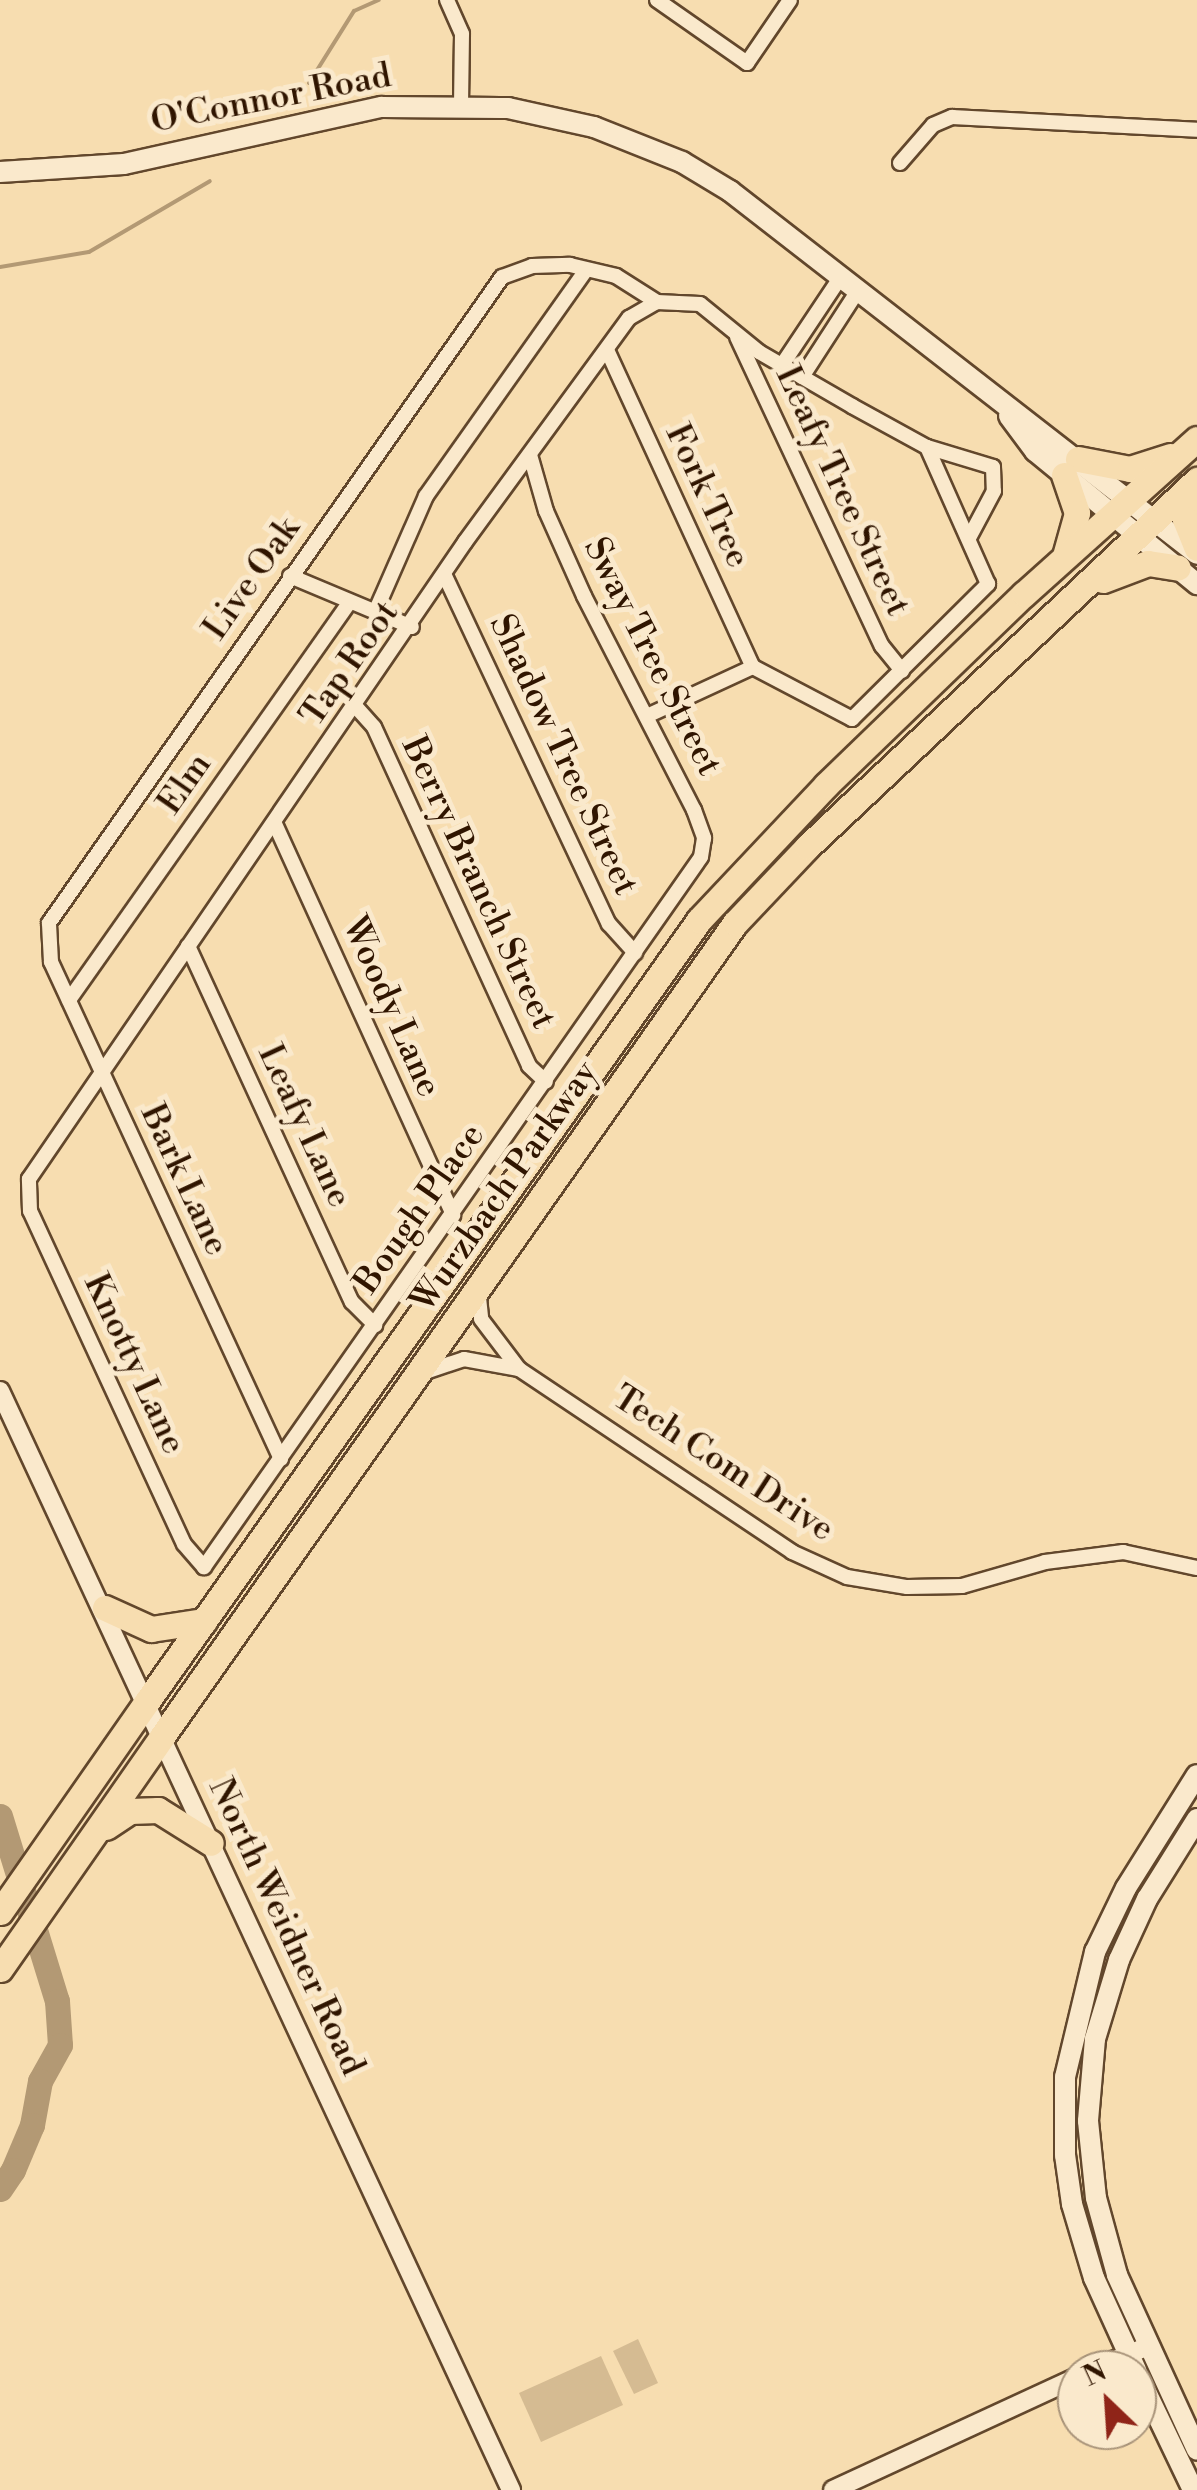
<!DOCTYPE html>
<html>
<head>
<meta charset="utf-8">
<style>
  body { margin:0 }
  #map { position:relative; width:1197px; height:2490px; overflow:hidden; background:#f7ddb0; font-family:"Libre Bodoni",serif }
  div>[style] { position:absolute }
  .green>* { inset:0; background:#d5bb92 }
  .stream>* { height:4px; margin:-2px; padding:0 2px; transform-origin:2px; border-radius:2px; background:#b39974 }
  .river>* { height:25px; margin:-12.5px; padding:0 12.5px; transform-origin:12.5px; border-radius:12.5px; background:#b39974 }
  .roads { filter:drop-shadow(2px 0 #62472c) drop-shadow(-2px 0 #62472c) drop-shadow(0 2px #62472c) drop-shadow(0 -2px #62472c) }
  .minor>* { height:14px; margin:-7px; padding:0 7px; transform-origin:7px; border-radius:7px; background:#fae9cc }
  .tertiary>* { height:18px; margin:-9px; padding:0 9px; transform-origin:9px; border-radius:9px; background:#fae9cc }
  .secondary>* { height:20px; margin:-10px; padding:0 10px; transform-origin:10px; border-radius:10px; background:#fae9cc }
  .trunk>* { height:25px; margin:-12.5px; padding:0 12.5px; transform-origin:12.5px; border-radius:12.5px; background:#f7ddb0 }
  .motorway>* { height:25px; margin:-12.5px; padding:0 12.5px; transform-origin:12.5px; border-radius:12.5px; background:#f7ddb0 }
  span { translate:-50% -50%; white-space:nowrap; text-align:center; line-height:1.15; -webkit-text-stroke:10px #fae9cc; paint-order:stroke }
  .street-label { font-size:35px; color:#301500 }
  .north { position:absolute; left:1057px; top:2350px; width:100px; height:100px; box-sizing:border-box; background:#fae9cc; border:2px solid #a9947a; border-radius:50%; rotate:335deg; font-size:28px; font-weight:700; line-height:40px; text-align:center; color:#301500 }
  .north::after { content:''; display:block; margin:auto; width:35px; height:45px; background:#8f2418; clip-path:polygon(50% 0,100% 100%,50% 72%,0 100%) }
</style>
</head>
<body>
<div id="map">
  <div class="green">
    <i style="clip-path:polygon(638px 2339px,658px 2383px,634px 2394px,613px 2351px)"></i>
    <i style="clip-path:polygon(601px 2356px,623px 2405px,541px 2442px,519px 2393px)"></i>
  </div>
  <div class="stream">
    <i style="left:309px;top:83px;width:85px;rotate:-58deg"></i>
    <i style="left:354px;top:11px;width:27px;rotate:-24deg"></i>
    <i style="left:0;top:267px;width:90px;rotate:-9.6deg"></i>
    <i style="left:89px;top:252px;width:140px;rotate:-30.4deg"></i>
  </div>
  <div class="river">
    <i style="left:0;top:1816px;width:194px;rotate:72.9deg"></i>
    <i style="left:57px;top:2001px;width:44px;rotate:86.1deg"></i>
    <i style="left:60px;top:2045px;width:41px;rotate:119.1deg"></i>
    <i style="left:40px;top:2081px;width:45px;rotate:100.3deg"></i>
    <i style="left:32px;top:2125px;width:49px;rotate:112.9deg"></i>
    <i style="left:13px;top:2170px;width:23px;rotate:124deg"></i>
  </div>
  <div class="roads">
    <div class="minor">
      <i style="left:447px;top:0;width:37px;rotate:66deg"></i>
      <i style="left:462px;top:34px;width:71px;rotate:90.8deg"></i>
      <i style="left:657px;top:0;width:110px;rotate:35deg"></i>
      <i style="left:747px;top:63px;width:76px;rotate:-55.7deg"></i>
      <i style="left:900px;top:163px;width:50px;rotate:-49deg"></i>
      <i style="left:933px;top:125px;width:21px;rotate:-23deg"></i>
      <i style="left:952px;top:117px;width:245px;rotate:3deg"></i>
      <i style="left:737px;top:337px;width:341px;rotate:64.9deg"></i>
      <i style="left:882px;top:646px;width:32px;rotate:51deg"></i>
      <i style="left:607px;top:350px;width:349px;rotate:65.3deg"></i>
      <i style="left:782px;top:365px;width:105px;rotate:-56.3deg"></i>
      <i style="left:802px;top:377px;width:101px;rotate:-57.1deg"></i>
      <i style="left:530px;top:455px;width:58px;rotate:74.1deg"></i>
      <i style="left:546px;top:511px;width:93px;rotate:65.9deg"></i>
      <i style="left:584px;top:596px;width:241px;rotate:62.8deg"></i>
      <i style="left:694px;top:810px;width:30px;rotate:70deg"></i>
      <i style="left:704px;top:838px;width:19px;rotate:99deg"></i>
      <i style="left:701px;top:857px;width:867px;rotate:124.99deg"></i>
      <i style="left:204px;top:1567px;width:30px;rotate:-131deg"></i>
      <i style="left:184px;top:1544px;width:367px;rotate:-114.8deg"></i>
      <i style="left:30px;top:1211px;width:32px;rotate:-92deg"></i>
      <i style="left:29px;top:1179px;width:772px;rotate:-55.61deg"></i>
      <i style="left:465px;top:542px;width:278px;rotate:-53.8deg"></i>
      <i style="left:629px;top:318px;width:32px;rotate:-30deg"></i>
      <i style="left:657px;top:302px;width:43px;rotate:2.7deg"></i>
      <i style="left:700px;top:304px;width:76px;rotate:39.1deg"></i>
      <i style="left:759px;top:352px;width:108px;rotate:30.1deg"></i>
      <i style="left:852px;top:406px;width:85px;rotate:28.7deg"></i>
      <i style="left:927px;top:447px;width:69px;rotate:16.9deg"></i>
      <i style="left:993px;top:467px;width:24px;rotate:88deg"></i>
      <i style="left:994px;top:491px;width:53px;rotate:118deg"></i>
      <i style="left:290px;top:576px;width:132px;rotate:22.7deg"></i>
      <i style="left:445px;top:576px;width:385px;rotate:64.8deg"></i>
      <i style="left:609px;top:924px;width:39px;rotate:48deg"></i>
      <i style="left:376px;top:610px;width:124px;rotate:-66.3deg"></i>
      <i style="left:426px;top:496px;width:277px;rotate:-54.7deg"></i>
      <i style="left:753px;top:667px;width:112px;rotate:27.7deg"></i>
      <i style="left:852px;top:719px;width:192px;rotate:-44.8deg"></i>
      <i style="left:988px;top:584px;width:150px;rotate:-114deg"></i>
      <i style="left:357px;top:708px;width:25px;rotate:48deg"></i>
      <i style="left:374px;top:727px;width:373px;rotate:65.4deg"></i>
      <i style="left:529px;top:1066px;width:23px;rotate:43deg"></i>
      <i style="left:649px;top:715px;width:115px;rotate:-24.8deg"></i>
      <i style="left:275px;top:824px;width:430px;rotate:65.5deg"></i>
      <i style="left:188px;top:946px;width:392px;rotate:65.3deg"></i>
      <i style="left:352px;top:1302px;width:33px;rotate:45deg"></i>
      <i style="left:69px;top:1000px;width:487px;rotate:-54.8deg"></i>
      <i style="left:478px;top:1288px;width:31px;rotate:84deg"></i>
      <i style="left:481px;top:1319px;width:63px;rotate:52.8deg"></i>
      <i style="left:425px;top:1372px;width:41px;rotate:-18.4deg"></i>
      <i style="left:464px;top:1359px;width:56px;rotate:10.3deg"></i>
      <i style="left:519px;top:1369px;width:329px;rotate:33.8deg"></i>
      <i style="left:792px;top:1552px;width:60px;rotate:24.4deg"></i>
      <i style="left:847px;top:1577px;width:61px;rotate:9.5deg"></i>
      <i style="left:907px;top:1587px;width:55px;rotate:-1deg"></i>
      <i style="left:962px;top:1586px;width:86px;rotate:-16.1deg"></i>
      <i style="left:1045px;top:1562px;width:79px;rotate:-7.3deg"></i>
      <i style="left:1123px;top:1552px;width:76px;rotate:12.2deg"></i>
      <i style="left:281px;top:1459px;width:548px;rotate:-114.83deg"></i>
      <i style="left:51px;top:962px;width:39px;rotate:-93deg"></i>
      <i style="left:49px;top:923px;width:789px;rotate:-54.96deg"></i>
      <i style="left:502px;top:277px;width:32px;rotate:-20deg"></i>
      <i style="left:532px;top:266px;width:38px;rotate:-2deg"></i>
      <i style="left:570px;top:265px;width:47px;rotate:13.4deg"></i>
      <i style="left:616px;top:276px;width:49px;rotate:32.4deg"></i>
    </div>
    <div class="tertiary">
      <i style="left:0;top:1391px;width:1212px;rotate:65.06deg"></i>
      <i style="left:1092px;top:2370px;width:61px;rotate:-23.2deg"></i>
      <i style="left:833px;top:2490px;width:269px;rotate:-24.8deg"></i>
    </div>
    <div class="secondary">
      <i style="left:0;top:172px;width:124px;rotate:-3.7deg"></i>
      <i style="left:124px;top:164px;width:264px;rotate:-12.5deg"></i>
      <i style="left:382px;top:107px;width:126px;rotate:0.5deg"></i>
      <i style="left:508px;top:108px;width:88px;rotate:12.5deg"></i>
      <i style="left:594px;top:127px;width:95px;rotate:21.7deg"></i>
      <i style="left:682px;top:162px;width:56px;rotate:31.1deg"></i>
      <i style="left:730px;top:191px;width:591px;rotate:37.86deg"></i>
      <i style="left:1009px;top:416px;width:44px;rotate:53.4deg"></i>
      <i style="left:1035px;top:451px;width:210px;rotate:39.4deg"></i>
      <i style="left:1197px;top:1819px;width:94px;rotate:122deg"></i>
      <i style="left:1147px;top:1899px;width:67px;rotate:114.7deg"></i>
      <i style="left:1119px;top:1960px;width:83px;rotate:106.9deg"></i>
      <i style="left:1095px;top:2039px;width:82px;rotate:94.9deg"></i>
      <i style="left:1088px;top:2121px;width:77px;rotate:84.1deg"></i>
      <i style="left:1096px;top:2198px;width:80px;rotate:74.7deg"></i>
      <i style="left:1117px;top:2275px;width:192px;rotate:65.4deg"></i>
      <i style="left:1136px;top:2370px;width:101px;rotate:-114.5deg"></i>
      <i style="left:1094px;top:2278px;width:77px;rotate:-106.6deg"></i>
      <i style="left:1072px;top:2204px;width:49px;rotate:-98.1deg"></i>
      <i style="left:1065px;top:2155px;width:78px;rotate:-90deg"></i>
      <i style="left:1065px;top:2077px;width:129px;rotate:-76.5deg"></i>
      <i style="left:1095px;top:1952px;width:71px;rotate:-64.2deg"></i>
      <i style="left:1126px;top:1888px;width:133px;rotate:-57.9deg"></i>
      <i style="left:1137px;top:2373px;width:130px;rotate:64.4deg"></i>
    </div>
    <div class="trunk">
      <i style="left:1078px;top:459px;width:53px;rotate:10.9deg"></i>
      <i style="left:1130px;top:469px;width:42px;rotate:-18deg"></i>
      <i style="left:1064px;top:475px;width:40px;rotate:71.1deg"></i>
      <i style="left:1077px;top:513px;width:45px;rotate:105.6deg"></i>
      <i style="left:1197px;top:487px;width:34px;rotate:111deg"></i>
      <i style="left:1185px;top:519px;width:31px;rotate:68deg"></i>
      <i style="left:1103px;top:580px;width:48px;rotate:-20.7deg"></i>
      <i style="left:1148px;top:563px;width:30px;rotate:9deg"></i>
      <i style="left:105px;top:1608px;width:51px;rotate:24.5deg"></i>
      <i style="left:151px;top:1629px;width:54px;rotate:-8.6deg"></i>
      <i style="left:148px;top:1700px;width:955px;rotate:-54.76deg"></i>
      <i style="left:699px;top:920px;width:185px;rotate:-46.7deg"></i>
      <i style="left:826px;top:785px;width:275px;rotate:-44deg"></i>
      <i style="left:1024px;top:594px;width:232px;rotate:-41.9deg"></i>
      <i style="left:163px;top:1735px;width:993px;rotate:-54.84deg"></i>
      <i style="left:735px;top:923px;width:105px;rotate:-46.5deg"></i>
      <i style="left:807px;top:847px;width:536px;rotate:-43.26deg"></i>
    </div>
    <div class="motorway">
      <i style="left:106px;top:1827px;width:29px;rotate:-34deg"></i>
      <i style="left:130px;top:1811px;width:28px;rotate:-2deg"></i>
      <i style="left:158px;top:1810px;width:62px;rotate:31.9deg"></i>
      <i style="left:0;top:1912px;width:259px;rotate:-55.1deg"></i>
      <i style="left:0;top:1969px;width:285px;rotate:-55.1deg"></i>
    </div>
  </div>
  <div class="street-label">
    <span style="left:271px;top:99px;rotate:-11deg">O'Connor Road</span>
    <span style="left:842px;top:491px;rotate:65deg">Leafy Tree Street</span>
    <span style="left:707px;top:496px;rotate:65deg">Fork Tree</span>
    <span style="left:252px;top:579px;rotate:-55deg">Live Oak</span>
    <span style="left:652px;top:657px;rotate:63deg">Sway Tree Street</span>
    <span style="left:350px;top:664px;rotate:-55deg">Tap Root</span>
    <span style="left:563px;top:755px;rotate:65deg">Shadow Tree Street</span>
    <span style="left:185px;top:784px;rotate:-55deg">Elm</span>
    <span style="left:478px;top:883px;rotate:65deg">Berry Branch Street</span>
    <span style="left:391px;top:1007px;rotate:66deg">Woody Lane</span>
    <span style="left:304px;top:1126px;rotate:65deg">Leafy Lane</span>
    <span style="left:184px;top:1180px;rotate:65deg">Bark Lane</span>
    <span style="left:505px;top:1187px;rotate:-55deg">Wurzbach Parkway</span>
    <span style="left:420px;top:1209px;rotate:-55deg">Bough Place</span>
    <span style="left:134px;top:1364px;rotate:65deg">Knotty Lane</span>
    <span style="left:723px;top:1464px;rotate:33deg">Tech Com Drive</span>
    <span style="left:286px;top:1927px;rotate:65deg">North Weidner Road</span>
  </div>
  <div class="north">N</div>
</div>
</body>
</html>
